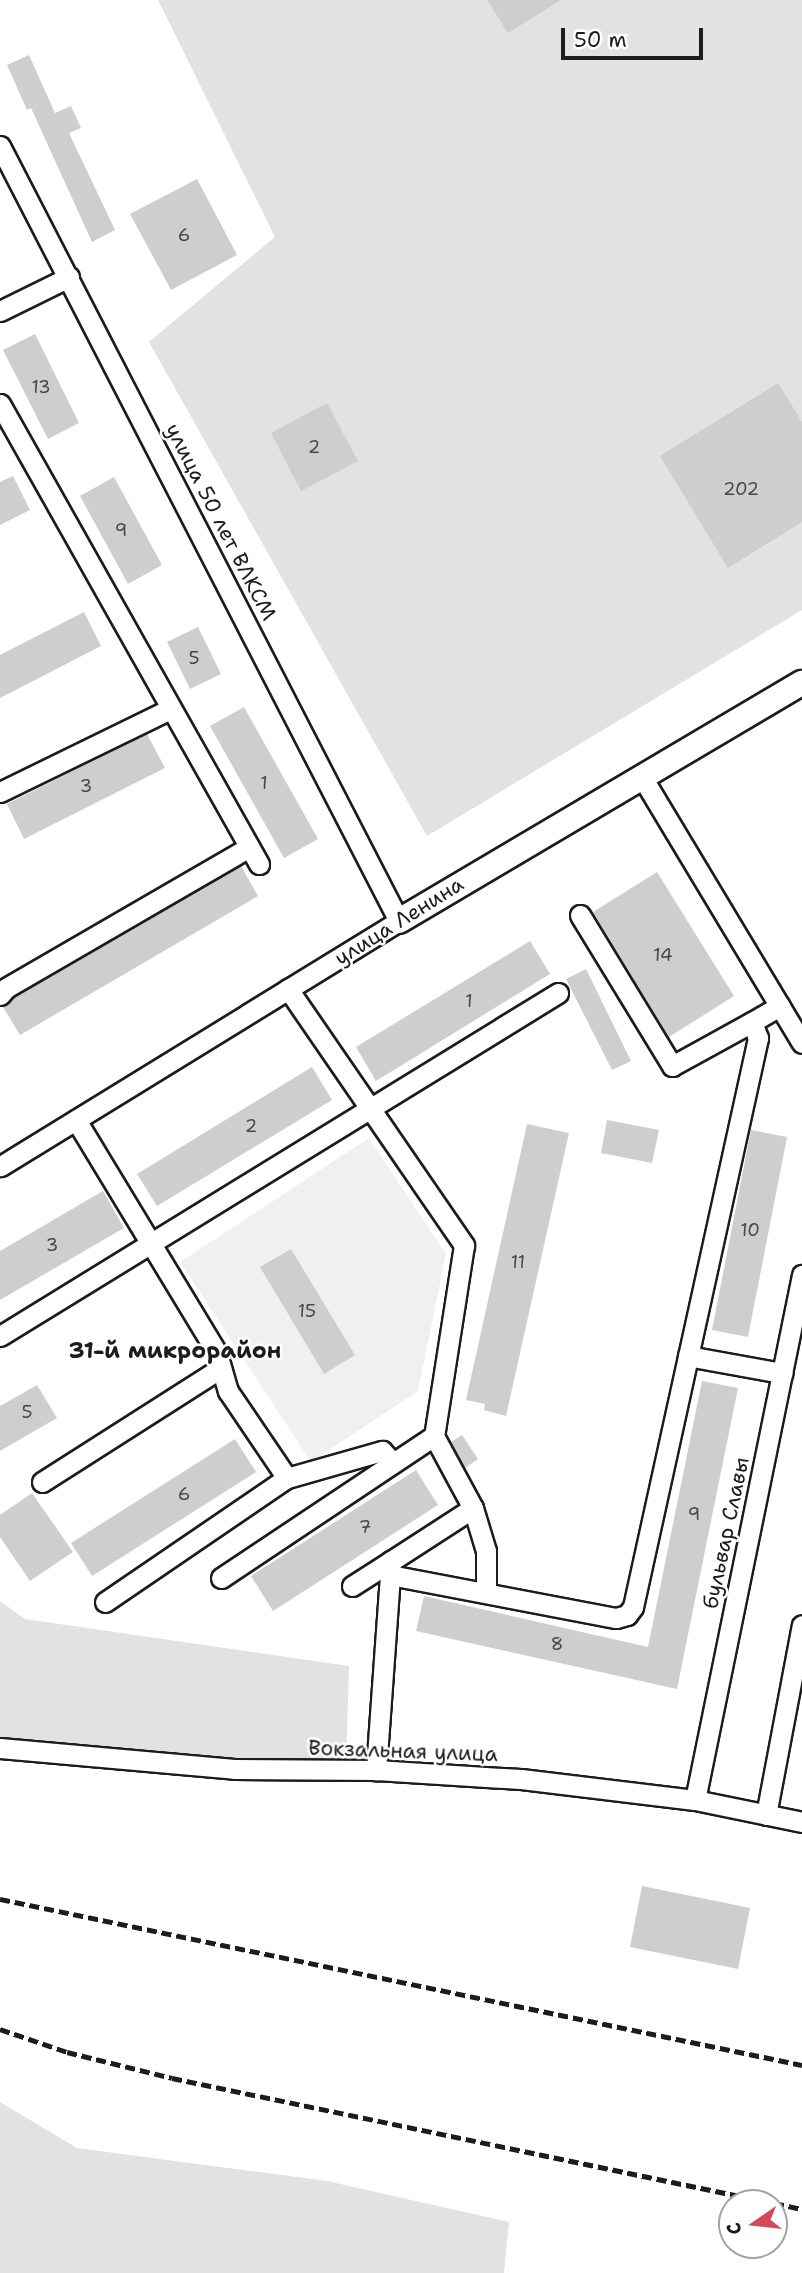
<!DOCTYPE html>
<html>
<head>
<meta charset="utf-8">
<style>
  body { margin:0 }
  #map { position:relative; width:802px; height:2273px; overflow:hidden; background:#fff; font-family:"Shantell Sans",sans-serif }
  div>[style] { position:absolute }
  .built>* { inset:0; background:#f0f0f0 }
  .green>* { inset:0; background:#e2e2e2 }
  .building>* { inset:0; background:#cecece }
  .roads { filter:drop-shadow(2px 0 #1c1c1c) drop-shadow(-2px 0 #1c1c1c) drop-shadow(0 2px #1c1c1c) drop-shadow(0 -2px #1c1c1c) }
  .minor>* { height:19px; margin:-9.5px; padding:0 9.5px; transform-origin:9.5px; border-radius:9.5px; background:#fff }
  .major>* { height:24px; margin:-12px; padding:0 12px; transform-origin:12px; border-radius:12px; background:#fff }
  .rail>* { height:5px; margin-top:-2.5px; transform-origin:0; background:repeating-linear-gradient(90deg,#1c1c1c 0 10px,transparent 0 15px) }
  span { translate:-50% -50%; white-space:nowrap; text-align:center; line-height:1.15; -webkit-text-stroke:5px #fff; paint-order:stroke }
  .number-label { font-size:18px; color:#484848 }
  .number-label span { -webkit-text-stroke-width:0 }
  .street-label { font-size:21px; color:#1c1c1c }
  .neighbourhood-label { font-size:23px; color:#1c1c1c; font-weight:700 }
  .north { position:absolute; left:718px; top:2189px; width:70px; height:70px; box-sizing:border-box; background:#fff; border:2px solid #a4a4a4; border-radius:50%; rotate:256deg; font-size:19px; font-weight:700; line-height:28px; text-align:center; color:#1c1c1c }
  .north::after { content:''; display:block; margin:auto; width:24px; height:32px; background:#d1495b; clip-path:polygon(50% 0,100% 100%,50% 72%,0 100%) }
  .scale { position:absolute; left:561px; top:28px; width:142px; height:32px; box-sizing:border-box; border:4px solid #1c1c1c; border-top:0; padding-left:9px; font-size:21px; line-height:24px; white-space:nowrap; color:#1c1c1c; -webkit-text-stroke:5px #fff; paint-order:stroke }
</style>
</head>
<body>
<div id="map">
  <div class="built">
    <i style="clip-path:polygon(369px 1138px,446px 1254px,418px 1391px,311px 1462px,180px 1262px)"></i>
  </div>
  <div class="green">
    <i style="clip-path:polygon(158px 0,802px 0,802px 610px,427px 836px,149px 342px,275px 237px)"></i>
    <i style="clip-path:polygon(0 1601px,25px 1619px,349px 1666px,346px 1765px,224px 1759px,0 1739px)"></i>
    <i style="clip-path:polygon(0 2102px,77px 2148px,327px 2181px,509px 2222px,504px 2273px,0 2273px)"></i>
  </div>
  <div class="building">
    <i style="clip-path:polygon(487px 0,561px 0,508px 33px)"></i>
    <i style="clip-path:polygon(29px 55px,55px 113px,71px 106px,81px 128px,69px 133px,115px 230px,92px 242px,31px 108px,27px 110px,7px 65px)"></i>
    <i style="clip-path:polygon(197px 179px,237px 255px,171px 290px,130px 214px)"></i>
    <i style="clip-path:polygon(35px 334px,79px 423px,48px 439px,3px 350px)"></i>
    <i style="clip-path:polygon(778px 383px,802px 422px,802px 522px,728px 568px,660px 456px)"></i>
    <i style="clip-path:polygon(327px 403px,358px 461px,301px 491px,271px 433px)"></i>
    <i style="clip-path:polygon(13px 476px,30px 510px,0 525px,0 482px)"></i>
    <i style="clip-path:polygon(114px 477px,162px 565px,128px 584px,80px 496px)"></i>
    <i style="clip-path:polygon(84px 612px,101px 646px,0 698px,0 655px)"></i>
    <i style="clip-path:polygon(198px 627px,221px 674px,190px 689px,167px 642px)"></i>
    <i style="clip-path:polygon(244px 707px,318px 839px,284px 858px,210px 726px)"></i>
    <i style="clip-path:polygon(147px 734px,165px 768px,24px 839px,7px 804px)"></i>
    <i style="clip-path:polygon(241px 866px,258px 896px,20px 1035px,3px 1007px,14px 998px)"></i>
    <i style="clip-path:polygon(657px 872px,734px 996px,669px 1037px,593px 912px)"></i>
    <i style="clip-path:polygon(530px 941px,550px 974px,376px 1081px,356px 1047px)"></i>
    <i style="clip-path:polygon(586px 969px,631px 1061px,612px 1070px,566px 979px)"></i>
    <i style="clip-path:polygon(312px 1067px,332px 1100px,157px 1206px,137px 1174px)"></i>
    <i style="clip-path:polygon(607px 1120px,659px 1130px,652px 1163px,601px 1153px)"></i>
    <i style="clip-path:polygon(527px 1124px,569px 1133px,506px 1416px,484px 1410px,485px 1404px,466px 1400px)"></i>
    <i style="clip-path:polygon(751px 1130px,787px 1137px,748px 1337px,712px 1330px)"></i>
    <i style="clip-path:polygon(103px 1191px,124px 1228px,0 1300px,0 1251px)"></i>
    <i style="clip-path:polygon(291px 1249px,355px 1355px,324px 1374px,260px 1267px)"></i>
    <i style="clip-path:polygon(702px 1381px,738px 1388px,677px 1689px,416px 1631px,424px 1596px,648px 1647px)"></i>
    <i style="clip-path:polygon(37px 1385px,57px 1418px,0 1451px,0 1406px)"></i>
    <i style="clip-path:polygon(462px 1435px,478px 1459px,465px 1468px,451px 1442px)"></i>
    <i style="clip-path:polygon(235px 1439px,256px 1472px,92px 1576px,71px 1543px)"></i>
    <i style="clip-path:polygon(416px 1470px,438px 1505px,273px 1611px,251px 1576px)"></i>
    <i style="clip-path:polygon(32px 1493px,73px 1552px,30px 1581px,0 1537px,0 1515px)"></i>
    <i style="clip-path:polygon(642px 1886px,750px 1908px,738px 1969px,630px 1947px)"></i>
  </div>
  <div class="roads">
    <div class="minor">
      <i style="left:0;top:146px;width:872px;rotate:62.76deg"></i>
      <i style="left:399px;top:921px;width:468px;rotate:148.4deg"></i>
      <i style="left:0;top:311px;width:77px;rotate:-26.2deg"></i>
      <i style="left:0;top:404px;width:528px;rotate:60.62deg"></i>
      <i style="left:642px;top:777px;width:310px;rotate:59deg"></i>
      <i style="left:0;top:792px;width:189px;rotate:-26deg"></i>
      <i style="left:580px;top:915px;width:177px;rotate:58.6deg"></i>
      <i style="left:672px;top:1066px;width:91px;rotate:-28.8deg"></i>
      <i style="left:288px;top:989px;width:311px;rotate:55.5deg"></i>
      <i style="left:464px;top:1245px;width:193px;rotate:98.9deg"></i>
      <i style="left:434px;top:1436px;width:82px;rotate:61.6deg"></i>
      <i style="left:473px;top:1508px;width:98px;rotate:147.1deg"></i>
      <i style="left:391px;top:1561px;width:210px;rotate:94.1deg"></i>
      <i style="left:0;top:995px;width:9px;rotate:-49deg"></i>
      <i style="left:6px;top:988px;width:281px;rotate:-30.1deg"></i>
      <i style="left:76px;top:1120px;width:272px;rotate:58.8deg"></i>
      <i style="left:217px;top:1353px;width:40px;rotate:74deg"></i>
      <i style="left:228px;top:1391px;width:105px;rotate:55.9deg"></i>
      <i style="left:0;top:1336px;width:655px;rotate:-31.58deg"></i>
      <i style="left:688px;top:1356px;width:96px;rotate:10.3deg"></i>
      <i style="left:42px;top:1482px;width:212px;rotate:-32.5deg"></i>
      <i style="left:473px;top:1508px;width:45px;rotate:73.2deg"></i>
      <i style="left:486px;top:1551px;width:42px;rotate:90deg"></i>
      <i style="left:390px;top:1575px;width:230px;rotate:10.8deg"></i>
      <i style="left:616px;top:1618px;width:11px;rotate:-15deg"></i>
      <i style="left:627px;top:1615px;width:10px;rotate:-53deg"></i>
      <i style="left:633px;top:1607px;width:583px;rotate:-77.61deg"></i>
      <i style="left:758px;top:1038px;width:17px;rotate:-111deg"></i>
      <i style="left:752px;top:1022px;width:32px;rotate:-30deg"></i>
      <i style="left:221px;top:1578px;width:256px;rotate:-33.7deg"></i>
      <i style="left:352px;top:1586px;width:46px;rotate:-32.7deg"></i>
      <i style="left:105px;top:1602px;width:220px;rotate:-34.3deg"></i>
      <i style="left:287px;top:1478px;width:99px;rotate:-15.9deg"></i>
      <i style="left:382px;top:1451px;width:16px;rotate:47deg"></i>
      <i style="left:0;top:1748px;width:235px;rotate:5.1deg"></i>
      <i style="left:234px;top:1769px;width:142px;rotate:0.4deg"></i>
      <i style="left:376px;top:1770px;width:145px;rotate:3.6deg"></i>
      <i style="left:521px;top:1779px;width:175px;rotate:6.9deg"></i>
      <i style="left:695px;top:1800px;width:109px;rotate:11.6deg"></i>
      <i style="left:695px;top:1800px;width:536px;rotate:-78.48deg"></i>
      <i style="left:766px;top:1815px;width:193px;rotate:-79.3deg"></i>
    </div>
    <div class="major">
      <i style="left:399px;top:921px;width:468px;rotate:-30.6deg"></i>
    </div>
  </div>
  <div class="rail">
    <i style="left:0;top:1899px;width:819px;rotate:11.69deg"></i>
    <i style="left:0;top:2029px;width:71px;rotate:18.9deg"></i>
    <i style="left:67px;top:2052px;width:108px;rotate:13.9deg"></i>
    <i style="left:172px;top:2078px;width:614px;rotate:11.75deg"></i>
    <i style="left:774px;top:2203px;width:29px;rotate:12deg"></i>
  </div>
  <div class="number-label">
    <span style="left:184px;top:235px">6</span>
    <span style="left:41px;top:387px">13</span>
    <span style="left:314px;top:447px">2</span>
    <span style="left:741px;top:489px">202</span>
    <span style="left:121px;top:530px">9</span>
    <span style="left:194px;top:658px">5</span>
    <span style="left:264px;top:783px">1</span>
    <span style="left:86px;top:786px">3</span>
    <span style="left:663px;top:955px">14</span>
    <span style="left:469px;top:1001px">1</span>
    <span style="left:251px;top:1126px">2</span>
    <span style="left:750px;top:1230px">10</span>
    <span style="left:52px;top:1245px">3</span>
    <span style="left:518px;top:1262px">11</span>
    <span style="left:307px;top:1311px">15</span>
    <span style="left:27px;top:1412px">5</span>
    <span style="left:184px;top:1494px">6</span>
    <span style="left:694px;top:1514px">9</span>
    <span style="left:365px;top:1527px">7</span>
    <span style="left:557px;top:1644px">8</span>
  </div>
  <div class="street-label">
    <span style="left:221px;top:522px;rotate:63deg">улица 50 лет ВЛКСМ</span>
    <span style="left:399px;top:921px;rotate:-32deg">улица Ленина</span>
    <span style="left:726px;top:1533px;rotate:-78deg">бульвар Славы</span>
    <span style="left:403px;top:1751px;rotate:2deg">Вокзальная улица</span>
  </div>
  <div class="neighbourhood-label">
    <span style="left:175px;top:1350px">31-й микрорайон</span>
  </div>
  <div class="north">С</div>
  <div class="scale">50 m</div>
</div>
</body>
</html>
